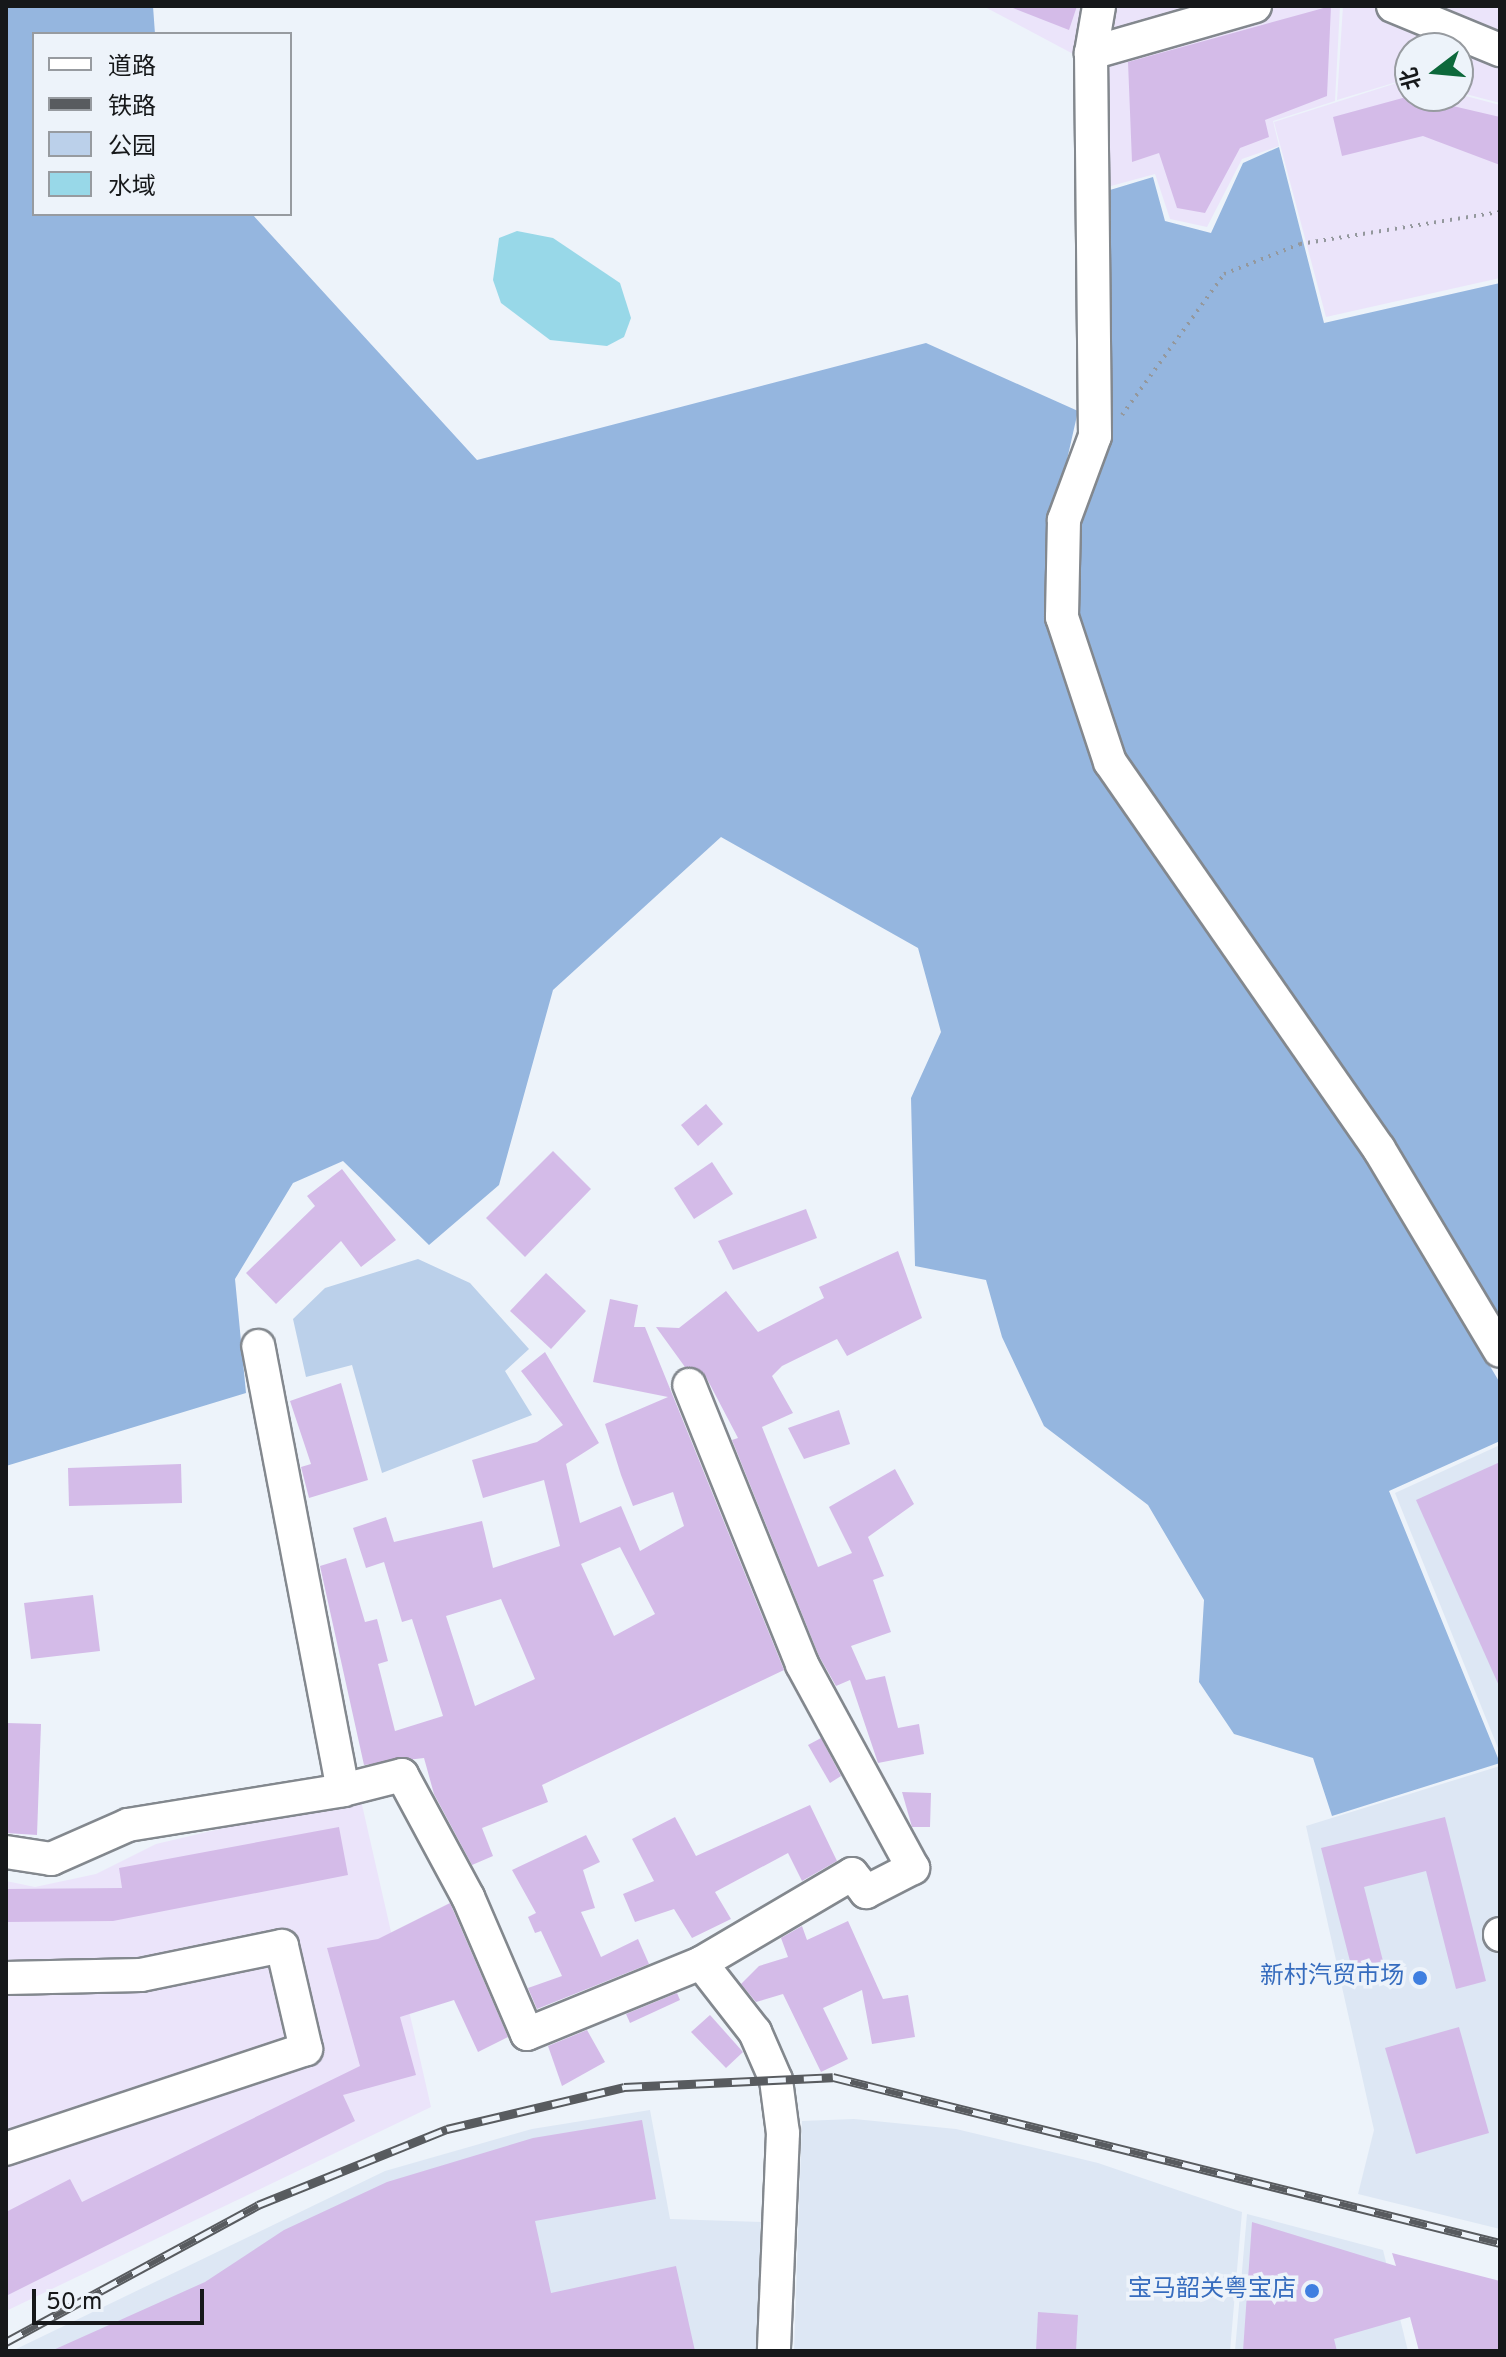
<!DOCTYPE html>
<html>
<head>
<meta charset="utf-8">
<style>
  body { margin:0 }
  #map { position:relative; width:1506px; height:2357px; overflow:hidden; background:#edf3fa; font-family:Overpass,"Noto Sans SC",sans-serif }
  div>[style] { position:absolute }
  .built>* { inset:0; background:#dde7f4 }
  .industrial>* { inset:0; background:#ebe4fa }
  .green>* { inset:0; background:#bbd0ea }
  .forest>* { inset:0; background:#95b6df }
  .water>* { inset:0; background:#98d8e8 }
  .building>* { inset:0; background:#d4bbe8 }
  .path>* { height:4px; margin-top:-2px; transform-origin:0; background:repeating-linear-gradient(90deg,#94989d 0 2px,transparent 0 8px) }
  .roads { filter:drop-shadow(2px 0 #83888e) drop-shadow(-2px 0 #83888e) drop-shadow(0 2px #83888e) drop-shadow(0 -2px #83888e) }
  .minor>* { height:32px; margin:-16px; padding:0 16px; transform-origin:16px; border-radius:16px; background:#fff }
  .rail>* { height:9px; margin-top:-4.5px; transform-origin:0; background:repeating-linear-gradient(90deg,#edf3fa 0 18px,#585b5f 0 36px); box-sizing:border-box; border-block:2px solid #585b5f }
  .dots>* { width:22px; height:22px; translate:-50% -50%; box-sizing:border-box; border:4px solid #edf3fa; border-radius:50% }
  span { translate:-50% -50%; white-space:nowrap; text-align:center; line-height:1.15; -webkit-text-stroke:7px #edf3fa; paint-order:stroke }
  .shop-label { font-size:24px; color:#366cbe }
  .right { translate:-100% -50%; text-align:right }
  .frame { position:absolute; inset:0; border:8px solid #16181a; pointer-events:none }
  .legend { position:absolute; left:32px; top:32px; width:260px; height:184px; box-sizing:border-box; background:#edf3fa; border:2px solid #979ba0; margin:0; padding:10px 14px; list-style:none; font-size:24px; color:#16181a }
  .legend li { display:flex; align-items:center; gap:16px; height:40px }
  .legend b { width:40px; border:2px solid #979ba0 }
  .north { position:absolute; left:1394px; top:32px; width:80px; height:80px; box-sizing:border-box; background:#edf3fa; border:2px solid #979ba0; border-radius:50%; rotate:254deg; font-size:22px; font-weight:700; line-height:32px; text-align:center; color:#16181a }
  .north::after { content:''; display:block; margin:auto; width:28px; height:36px; background:#0d683b; clip-path:polygon(50% 0,100% 100%,50% 72%,0 100%) }
  .scale { position:absolute; left:32px; top:2289px; width:172px; height:36px; box-sizing:border-box; border:4px solid #16181a; border-top:0; padding-left:10px; font-size:24px; line-height:28px; white-space:nowrap; color:#16181a; -webkit-text-stroke:6px #edf3fa; paint-order:stroke }
</style>
</head>
<body>
<div id="map">
  <div class="built">
    <i style="clip-path:polygon(1500px 1445px,1500px 1753px,1395px 1493px)"></i>
    <i style="clip-path:polygon(1500px 1766px,1500px 2229px,1358px 2194px,1374px 2130px,1306px 1826px)"></i>
    <i style="clip-path:polygon(650px 2110px,670px 2219px,761px 2222px,756px 2351px,12px 2351px,385px 2171px,532px 2129px)"></i>
    <i style="clip-path:polygon(854px 2119px,956px 2129px,1098px 2163px,1242px 2212px,1230px 2351px,794px 2351px,802px 2121px)"></i>
    <i style="clip-path:polygon(1247px 2214px,1383px 2250px,1408px 2351px,1235px 2351px)"></i>
  </div>
  <div class="industrial">
    <i style="clip-path:polygon(983px 6px,1340px 6px,1335px 101px,1273px 121px,1279px 146px,1242px 159px,1207px 227px,1170px 219px,1155px 174px,1111px 186px,1075px 183px,1077px 56px)"></i>
    <i style="clip-path:polygon(1343px 6px,1500px 6px,1500px 103px,1458px 92px,1458px 48px,1410px 48px,1410px 78px,1337px 100px)"></i>
    <i style="clip-path:polygon(1406px 80px,1410px 96px,1458px 94px,1500px 105px,1500px 278px,1326px 317px,1274px 122px)"></i>
    <i style="clip-path:polygon(360px 1796px,431px 2107px,6px 2311px,6px 1881px,35px 1887px,96px 1874px,156px 1844px)"></i>
  </div>
  <div class="green">
    <i style="clip-path:polygon(418px 1259px,470px 1283px,529px 1349px,505px 1371px,532px 1415px,382px 1473px,352px 1365px,306px 1377px,293px 1319px,325px 1288px)"></i>
  </div>
  <div class="forest">
    <i style="clip-path:polygon(6px 6px,153px 6px,155px 34px,34px 34px,34px 214px,252px 214px,477px 460px,926px 343px,1078px 411px,1055px 513px,1045px 622px,1098px 767px,1368px 1161px,1500px 1383px,1500px 1441px,1389px 1491px,1500px 1763px,1332px 1816px,1313px 1758px,1234px 1734px,1199px 1682px,1204px 1600px,1148px 1505px,1044px 1426px,1002px 1337px,986px 1280px,915px 1266px,911px 1098px,941px 1032px,918px 948px,721px 837px,553px 990px,499px 1185px,429px 1245px,343px 1161px,293px 1183px,235px 1279px,246px 1393px,6px 1466px)"></i>
    <i style="clip-path:polygon(1279px 147px,1324px 323px,1500px 283px,1500px 1318px,1121px 760px,1076px 612px,1075px 517px,1109px 421px,1110px 190px,1153px 177px,1165px 221px,1211px 233px,1243px 163px)"></i>
  </div>
  <div class="water">
    <i style="clip-path:polygon(517px 231px,553px 238px,620px 283px,631px 318px,624px 337px,607px 346px,550px 340px,501px 303px,493px 280px,499px 238px)"></i>
  </div>
  <div class="building">
    <i style="clip-path:polygon(1008px 6px,1077px 6px,1069px 30px)"></i>
    <i style="clip-path:polygon(1331px 6px,1327px 96px,1265px 120px,1269px 137px,1240px 148px,1205px 213px,1177px 208px,1159px 153px,1132px 162px,1128px 62px)"></i>
    <i style="clip-path:polygon(1410px 96px,1500px 117px,1500px 165px,1423px 136px,1342px 156px,1333px 117px)"></i>
    <i style="clip-path:polygon(706px 1104px,723px 1124px,698px 1146px,681px 1125px)"></i>
    <i style="clip-path:polygon(553px 1151px,591px 1189px,525px 1257px,486px 1218px)"></i>
    <i style="clip-path:polygon(712px 1162px,733px 1194px,694px 1219px,674px 1188px)"></i>
    <i style="clip-path:polygon(342px 1169px,396px 1240px,361px 1267px,341px 1241px,276px 1304px,246px 1273px,315px 1206px,307px 1196px)"></i>
    <i style="clip-path:polygon(806px 1209px,817px 1238px,733px 1270px,718px 1241px)"></i>
    <i style="clip-path:polygon(898px 1251px,922px 1318px,847px 1356px,837px 1339px,782px 1366px,772px 1376px,793px 1413px,762px 1427px,818px 1567px,852px 1553px,829px 1507px,895px 1469px,914px 1504px,868px 1537px,884px 1576px,873px 1580px,891px 1632px,851px 1646px,866px 1680px,885px 1676px,898px 1728px,919px 1724px,924px 1754px,878px 1763px,850px 1680px,836px 1686px,819px 1656px,732px 1440px,738px 1438px,706px 1377px,685px 1367px,656px 1327px,679px 1328px,726px 1291px,758px 1332px,824px 1298px,819px 1287px)"></i>
    <i style="clip-path:polygon(546px 1273px,586px 1311px,551px 1349px,510px 1311px)"></i>
    <i style="clip-path:polygon(evenodd,610px 1299px,638px 1305px,634px 1327px,645px 1327px,784px 1670px,542px 1785px,548px 1802px,482px 1828px,493px 1856px,472px 1865px,434px 1794px,424px 1758px,364px 1765px,320px 1566px,346px 1558px,365px 1622px,377px 1619px,388px 1661px,378px 1664px,395px 1731px,443px 1716px,412px 1619px,402px 1622px,384px 1562px,366px 1568px,353px 1528px,386px 1517px,394px 1542px,482px 1521px,493px 1568px,560px 1546px,544px 1480px,483px 1498px,472px 1460px,537px 1442px,563px 1425px,521px 1371px,545px 1352px,599px 1443px,566px 1464px,580px 1523px,621px 1506px,640px 1551px,684px 1526px,673px 1492px,633px 1506px,621px 1475px,605px 1424px,668px 1397px,593px 1382px,610px 1299px,620px 1547px,655px 1614px,614px 1636px,581px 1564px,620px 1547px,610px 1299px,501px 1599px,535px 1679px,475px 1706px,446px 1616px,501px 1599px)"></i>
    <i style="clip-path:polygon(341px 1383px,368px 1480px,309px 1498px,301px 1467px,311px 1464px,290px 1401px)"></i>
    <i style="clip-path:polygon(839px 1410px,850px 1444px,804px 1459px,788px 1428px)"></i>
    <i style="clip-path:polygon(1500px 1462px,1500px 1688px,1416px 1500px)"></i>
    <i style="clip-path:polygon(181px 1464px,182px 1503px,69px 1506px,68px 1468px)"></i>
    <i style="clip-path:polygon(93px 1595px,100px 1651px,31px 1659px,24px 1603px)"></i>
    <i style="clip-path:polygon(6px 1723px,41px 1724px,37px 1835px,6px 1833px)"></i>
    <i style="clip-path:polygon(821px 1738px,841px 1776px,830px 1783px,808px 1745px)"></i>
    <i style="clip-path:polygon(902px 1792px,931px 1793px,930px 1827px,912px 1827px)"></i>
    <i style="clip-path:polygon(810px 1805px,837px 1861px,802px 1881px,788px 1853px,715px 1892px,731px 1919px,692px 1938px,674px 1909px,635px 1922px,623px 1894px,654px 1881px,632px 1839px,675px 1817px,696px 1856px)"></i>
    <i style="clip-path:polygon(1445px 1817px,1486px 1981px,1456px 1989px,1426px 1871px,1364px 1887px,1383px 1961px,1352px 1969px,1321px 1848px)"></i>
    <i style="clip-path:polygon(339px 1827px,348px 1875px,113px 1921px,6px 1922px,6px 1889px,122px 1888px,119px 1868px)"></i>
    <i style="clip-path:polygon(586px 1835px,600px 1862px,583px 1870px,595px 1908px,581px 1912px,601px 1957px,638px 1939px,649px 1964px,537px 2009px,528px 1988px,562px 1976px,541px 1931px,535px 1933px,528px 1917px,536px 1913px,512px 1870px)"></i>
    <i style="clip-path:polygon(450px 1903px,508px 2037px,478px 2052px,454px 2000px,400px 2017px,416px 2075px,343px 2095px,355px 2121px,6px 2296px,6px 2212px,70px 2179px,82px 2202px,360px 2066px,327px 1948px,378px 1939px)"></i>
    <i style="clip-path:polygon(848px 1921px,883px 1999px,908px 1995px,915px 2037px,872px 2044px,862px 1990px,823px 2008px,848px 2059px,821px 2072px,783px 1994px,756px 2002px,741px 1984px,759px 1966px,788px 1957px,781px 1938px,802px 1926px,807px 1940px)"></i>
    <i style="clip-path:polygon(677px 1993px,680px 2000px,630px 2023px,626px 2014px)"></i>
    <i style="clip-path:polygon(710px 2015px,743px 2052px,726px 2068px,691px 2032px)"></i>
    <i style="clip-path:polygon(1459px 2027px,1489px 2133px,1416px 2154px,1385px 2048px)"></i>
    <i style="clip-path:polygon(587px 2030px,605px 2062px,562px 2086px,548px 2046px)"></i>
    <i style="clip-path:polygon(642px 2120px,656px 2199px,535px 2221px,551px 2293px,676px 2266px,695px 2351px,51px 2351px,205px 2282px,284px 2230px,387px 2182px,533px 2138px)"></i>
    <i style="clip-path:polygon(1252px 2222px,1396px 2266px,1392px 2253px,1500px 2281px,1500px 2351px,1419px 2351px,1410px 2317px,1334px 2339px,1337px 2351px,1243px 2351px)"></i>
    <i style="clip-path:polygon(1038px 2312px,1078px 2315px,1076px 2351px,1036px 2351px)"></i>
  </div>
  <div class="path">
    <i style="left:1122px;top:415px;width:174px;rotate:-54.1deg"></i>
    <i style="left:1224px;top:274px;width:82px;rotate:-21.5deg"></i>
    <i style="left:1300px;top:244px;width:203px;rotate:-9.1deg"></i>
  </div>
  <div class="roads">
    <div class="minor">
      <i style="left:1255px;top:6px;width:171px;rotate:164deg"></i>
      <i style="left:1091px;top:53px;width:383px;rotate:89.4deg"></i>
      <i style="left:1095px;top:436px;width:90px;rotate:110.3deg"></i>
      <i style="left:1064px;top:520px;width:97px;rotate:91.2deg"></i>
      <i style="left:1062px;top:617px;width:153px;rotate:71.7deg"></i>
      <i style="left:1110px;top:762px;width:471px;rotate:55.2deg"></i>
      <i style="left:1379px;top:1149px;width:235px;rotate:59.1deg"></i>
      <i style="left:1393px;top:6px;width:116px;rotate:22.4deg"></i>
      <i style="left:1091px;top:53px;width:48px;rotate:-80.3deg"></i>
      <i style="left:343px;top:1790px;width:61px;rotate:-14.3deg"></i>
      <i style="left:402px;top:1775px;width:139px;rotate:61.6deg"></i>
      <i style="left:468px;top:1897px;width:149px;rotate:66.7deg"></i>
      <i style="left:527px;top:2034px;width:188px;rotate:-22.2deg"></i>
      <i style="left:701px;top:1963px;width:175px;rotate:-30.5deg"></i>
      <i style="left:852px;top:1874px;width:23px;rotate:52deg"></i>
      <i style="left:866px;top:1892px;width:53px;rotate:-27.1deg"></i>
      <i style="left:913px;top:1868px;width:232px;rotate:-118.6deg"></i>
      <i style="left:802px;top:1664px;width:301px;rotate:-112deg"></i>
      <i style="left:6px;top:1852px;width:46px;rotate:8.8deg"></i>
      <i style="left:51px;top:1859px;width:84px;rotate:-23.8deg"></i>
      <i style="left:128px;top:1825px;width:218px;rotate:-9.2deg"></i>
      <i style="left:343px;top:1790px;width:452px;rotate:-100.8deg"></i>
      <i style="left:1500px;top:1934px;width:1px;rotate:90deg"></i>
      <i style="left:701px;top:1963px;width:88px;rotate:52deg"></i>
      <i style="left:755px;top:2032px;width:52px;rotate:66.4deg"></i>
      <i style="left:776px;top:2080px;width:53px;rotate:82.5deg"></i>
      <i style="left:783px;top:2133px;width:218px;rotate:92.4deg"></i>
      <i style="left:6px;top:1978px;width:135px;rotate:-1.3deg"></i>
      <i style="left:141px;top:1975px;width:144px;rotate:-11.6deg"></i>
      <i style="left:282px;top:1946px;width:106px;rotate:76.9deg"></i>
      <i style="left:306px;top:2049px;width:316px;rotate:161.6deg"></i>
    </div>
  </div>
  <div class="rail">
    <i style="left:6px;top:2342px;width:287px;rotate:-28.5deg"></i>
    <i style="left:258px;top:2205px;width:204px;rotate:-21.9deg"></i>
    <i style="left:447px;top:2129px;width:182px;rotate:-13.3deg"></i>
    <i style="left:624px;top:2087px;width:209px;rotate:-2.7deg"></i>
    <i style="left:833px;top:2077px;width:687px;rotate:13.98deg"></i>
  </div>
  <div class="dots">
    <i style="left:1420px;top:1978px;background:#3f7fe0"></i>
    <i style="left:1312px;top:2291px;background:#3f7fe0"></i>
  </div>
  <div class="shop-label">
    <span class="right" style="left:1404px;top:1978px">新村汽贸市场</span>
    <span class="right" style="left:1296px;top:2291px">宝马韶关粤宝店</span>
  </div>
  <div class="frame"></div>
  <ul class="legend">
  <li><b style="height:10px;background:#fff"></b>道路</li>
  <li><b style="height:10px;background:#585b5f"></b>铁路</li>
  <li><b style="height:22px;background:#bbd0ea"></b>公园</li>
  <li><b style="height:22px;background:#98d8e8"></b>水域</li>
  </ul>
  <div class="north">北</div>
  <div class="scale">50 m</div>
</div>
</body>
</html>
